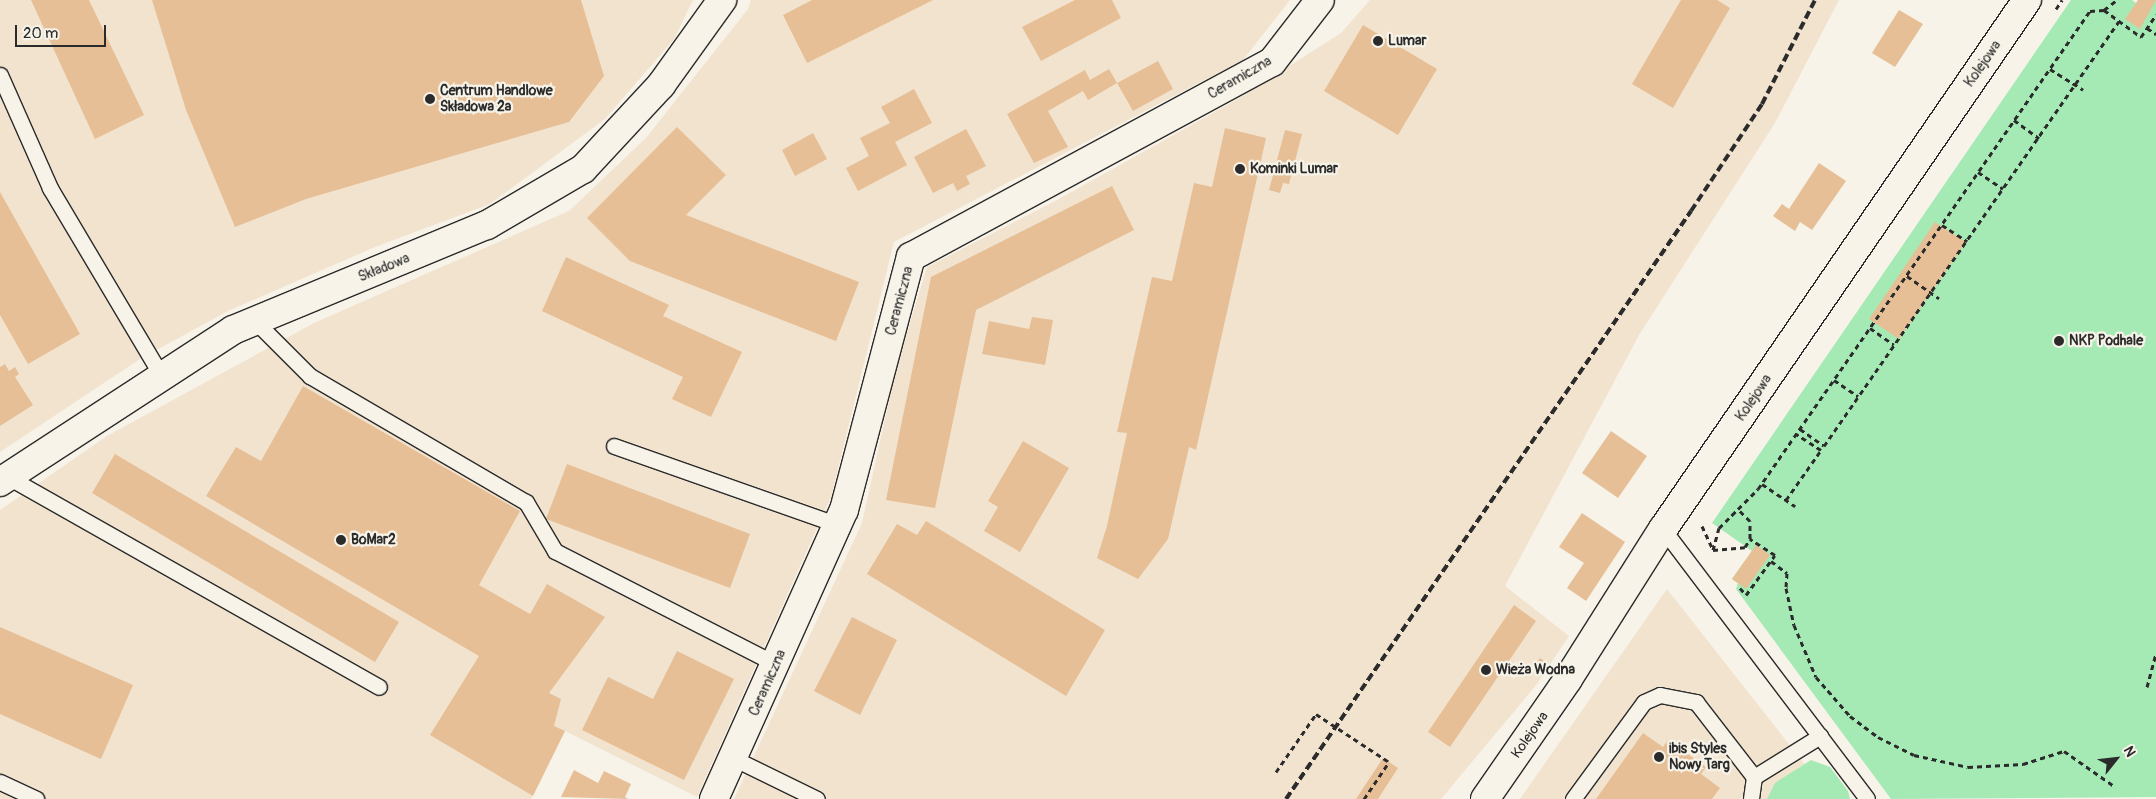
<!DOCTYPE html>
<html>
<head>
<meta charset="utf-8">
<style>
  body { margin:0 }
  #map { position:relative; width:2156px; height:799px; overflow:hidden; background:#f7f3e8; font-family:Pangolin,sans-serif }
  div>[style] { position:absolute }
  .built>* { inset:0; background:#f2e3cf }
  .green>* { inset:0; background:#a5eab5 }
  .building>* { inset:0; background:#e6bf96 }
  .path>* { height:3px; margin-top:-1.5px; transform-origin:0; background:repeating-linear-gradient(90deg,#2b2b2b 0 5px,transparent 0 9px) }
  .roads { filter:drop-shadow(1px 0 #2b2b2b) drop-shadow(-1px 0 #2b2b2b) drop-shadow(0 1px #2b2b2b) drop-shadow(0 -1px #2b2b2b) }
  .service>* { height:15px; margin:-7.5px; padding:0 7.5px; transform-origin:7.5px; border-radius:7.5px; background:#f7f3e8 }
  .minor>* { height:28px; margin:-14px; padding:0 14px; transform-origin:14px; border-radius:14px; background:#f7f3e8 }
  .rail>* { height:4px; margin-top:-2px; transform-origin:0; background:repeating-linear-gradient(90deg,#2b2b2b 0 8px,transparent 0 12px) }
  .path-bridge>* { height:3px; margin-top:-1.5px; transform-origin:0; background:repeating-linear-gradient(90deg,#2b2b2b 0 5px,transparent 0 9px) }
  .dots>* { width:14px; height:14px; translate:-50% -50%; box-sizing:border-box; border:2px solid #f7f3e8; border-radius:50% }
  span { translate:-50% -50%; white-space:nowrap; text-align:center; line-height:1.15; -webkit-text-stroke:4.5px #f7f3e8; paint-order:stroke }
  .poi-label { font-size:14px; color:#2b2b2b; font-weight:700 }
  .left { translate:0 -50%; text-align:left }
  .street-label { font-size:14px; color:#2b2b2b }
  .north { position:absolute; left:2091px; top:734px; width:50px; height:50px; -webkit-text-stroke:4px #f7f3e8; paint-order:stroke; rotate:61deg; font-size:14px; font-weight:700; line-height:20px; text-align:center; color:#2b2b2b }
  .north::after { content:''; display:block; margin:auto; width:18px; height:22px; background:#2b2b2b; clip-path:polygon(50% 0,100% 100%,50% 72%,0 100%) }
  .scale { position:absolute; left:15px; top:25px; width:91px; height:22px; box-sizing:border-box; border:2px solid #2b2b2b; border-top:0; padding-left:6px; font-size:15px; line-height:18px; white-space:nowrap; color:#2b2b2b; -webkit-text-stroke:4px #f7f3e8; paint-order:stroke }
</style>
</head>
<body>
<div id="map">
  <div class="built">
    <i style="clip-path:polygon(0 0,693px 0,674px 39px,605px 119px,490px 204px,375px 247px,228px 311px,140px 359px,0 452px)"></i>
    <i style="clip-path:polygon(751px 0,1290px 0,1243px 60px,894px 242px,831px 497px,697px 797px,565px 731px,531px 799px,0 799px,0 510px,107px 436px,314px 323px,569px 211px,646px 138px,748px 9px)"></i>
    <i style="clip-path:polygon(1370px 0,1839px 0,1775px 123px,1639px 335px,1505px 586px,1569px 636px,1537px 684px,1441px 799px,734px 799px,862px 523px,896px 369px,927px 267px,1059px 199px,1236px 100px,1341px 33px)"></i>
    <i style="clip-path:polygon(1667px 589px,1832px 799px,1520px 799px)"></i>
  </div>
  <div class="green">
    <i style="clip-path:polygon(2071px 0,2132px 0,2136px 3px,2156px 0,2156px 797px,1891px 799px,1736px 589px,1738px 583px,1732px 579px,1752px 551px,1712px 523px)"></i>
    <i style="clip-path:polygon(1811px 760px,1830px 767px,1848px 791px,1850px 799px,1767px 799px,1775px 783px)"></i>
  </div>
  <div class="building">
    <i style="clip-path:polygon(31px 0,89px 0,144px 115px,95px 139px)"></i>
    <i style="clip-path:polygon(152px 0,581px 0,604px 76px,569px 122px,306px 199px,235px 227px,186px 110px)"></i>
    <i style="clip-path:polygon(812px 0,933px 0,807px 63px,783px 15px)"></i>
    <i style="clip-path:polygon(1075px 0,1112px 0,1121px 18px,1041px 61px,1022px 27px)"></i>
    <i style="clip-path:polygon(1681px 0,1717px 0,1730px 8px,1673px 108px,1632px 84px)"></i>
    <i style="clip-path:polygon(2138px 0,2156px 0,2140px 29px,2125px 19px)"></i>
    <i style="clip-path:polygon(1899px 10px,1923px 24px,1895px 67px,1872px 53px)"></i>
    <i style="clip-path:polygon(1363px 25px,1437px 69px,1398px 135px,1324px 91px)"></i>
    <i style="clip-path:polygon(1158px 61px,1173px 89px,1133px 111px,1117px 83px)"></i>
    <i style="clip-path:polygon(1109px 69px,1117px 83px,1088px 100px,1083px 91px,1048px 111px,1068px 147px,1034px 163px,1007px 114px,1085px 70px,1090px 80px)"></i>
    <i style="clip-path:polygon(914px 89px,932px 123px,895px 142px,907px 165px,858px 191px,846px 168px,869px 156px,860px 138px,890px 123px,881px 107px)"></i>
    <i style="clip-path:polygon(677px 127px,726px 175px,686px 215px,859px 282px,836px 341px,630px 261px,587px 218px)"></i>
    <i style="clip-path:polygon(1225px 128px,1266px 138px,1196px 450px,1189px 447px,1168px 539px,1138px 579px,1097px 558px,1107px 526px,1127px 433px,1117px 432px,1152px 277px,1172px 281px,1194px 183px,1212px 187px)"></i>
    <i style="clip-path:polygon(966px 129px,986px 166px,966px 176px,970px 184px,957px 191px,953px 183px,933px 193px,914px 157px)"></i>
    <i style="clip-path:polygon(1285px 130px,1302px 134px,1289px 184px,1283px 183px,1280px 193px,1269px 190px)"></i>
    <i style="clip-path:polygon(813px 133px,827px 159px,795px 176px,782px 150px)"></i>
    <i style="clip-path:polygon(1819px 163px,1846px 181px,1812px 230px,1800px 222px,1795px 231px,1773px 216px,1782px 204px,1789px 209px)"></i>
    <i style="clip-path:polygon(1112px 186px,1134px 230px,976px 310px,935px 508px,886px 500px,931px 277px)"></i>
    <i style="clip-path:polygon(0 192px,80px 334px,28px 364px,0 315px)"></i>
    <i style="clip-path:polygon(1935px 222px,1966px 242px,1899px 339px,1869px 319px)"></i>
    <i style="clip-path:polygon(566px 257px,669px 305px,663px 316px,742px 352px,711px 417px,672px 399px,683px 377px,542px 311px)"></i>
    <i style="clip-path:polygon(1032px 317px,1053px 320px,1045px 365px,982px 354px,989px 321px,1029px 329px)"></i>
    <i style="clip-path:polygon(5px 364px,9px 371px,15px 367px,19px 374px,15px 377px,33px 405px,0 426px,0 367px)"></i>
    <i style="clip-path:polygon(303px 386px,520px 511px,479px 585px,530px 614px,547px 584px,605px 617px,549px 693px,561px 699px,554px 726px,565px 731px,533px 796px,430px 735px,479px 656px,206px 496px,236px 447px,261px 461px)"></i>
    <i style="clip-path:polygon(1611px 431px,1647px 456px,1618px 498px,1582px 473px)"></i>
    <i style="clip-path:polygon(1023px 441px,1069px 468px,1020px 552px,984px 531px,998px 507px,988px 501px)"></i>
    <i style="clip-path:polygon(115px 454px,399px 622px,375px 662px,92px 493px)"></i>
    <i style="clip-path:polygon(567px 464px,750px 534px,730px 588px,546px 519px)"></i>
    <i style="clip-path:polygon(1582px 513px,1625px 542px,1586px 601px,1567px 588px,1584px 563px,1559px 547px)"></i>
    <i style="clip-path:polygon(926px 521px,1105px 630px,1066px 696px,867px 574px,897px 524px,917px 535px)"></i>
    <i style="clip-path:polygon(1756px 545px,1770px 555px,1746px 589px,1732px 579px)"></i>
    <i style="clip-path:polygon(1514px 605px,1536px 621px,1450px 747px,1428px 732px)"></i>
    <i style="clip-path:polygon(852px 617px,897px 640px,860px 715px,814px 691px)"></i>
    <i style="clip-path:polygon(0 627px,133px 685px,101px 759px,0 714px)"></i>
    <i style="clip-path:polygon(677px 651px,734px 679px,684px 780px,582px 730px,608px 677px,653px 699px)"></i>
    <i style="clip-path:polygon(1540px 658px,1544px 661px,1540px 668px,1535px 665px)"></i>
    <i style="clip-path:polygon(1643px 733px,1663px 747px,1668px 740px,1706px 767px,1701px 774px,1720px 788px,1712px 799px,1596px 799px)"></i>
    <i style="clip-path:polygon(1383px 758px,1398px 768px,1378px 799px,1356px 799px)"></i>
    <i style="clip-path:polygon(574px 770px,598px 783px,604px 771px,631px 784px,625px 797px,628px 799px,561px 797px)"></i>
  </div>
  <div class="path">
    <i style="left:2056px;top:9px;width:11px;rotate:-56deg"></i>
    <i style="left:2104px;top:10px;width:46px;rotate:36.1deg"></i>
    <i style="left:2141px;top:37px;width:27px;rotate:-56deg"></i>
    <i style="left:2147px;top:28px;width:11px;rotate:34deg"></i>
    <i style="left:2050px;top:69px;width:39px;rotate:32deg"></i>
    <i style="left:2014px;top:120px;width:31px;rotate:36deg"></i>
    <i style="left:1978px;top:172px;width:30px;rotate:34deg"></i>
    <i style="left:1942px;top:225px;width:30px;rotate:33deg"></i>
    <i style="left:1907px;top:276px;width:39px;rotate:35deg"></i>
    <i style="left:1870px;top:328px;width:29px;rotate:35deg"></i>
    <i style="left:1834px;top:380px;width:29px;rotate:34deg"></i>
    <i style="left:1800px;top:429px;width:29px;rotate:35deg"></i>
    <i style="left:1824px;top:446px;width:517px;rotate:-55.23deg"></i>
    <i style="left:1762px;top:484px;width:40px;rotate:34deg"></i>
    <i style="left:1786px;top:500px;width:61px;rotate:-55deg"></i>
    <i style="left:1821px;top:450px;width:30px;rotate:-147deg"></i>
    <i style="left:1702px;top:526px;width:26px;rotate:65deg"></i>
    <i style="left:1713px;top:550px;width:23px;rotate:-75deg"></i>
    <i style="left:1719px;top:528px;width:55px;rotate:-45deg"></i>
    <i style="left:1758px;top:489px;width:582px;rotate:-55.22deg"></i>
    <i style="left:2090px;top:11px;width:14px;rotate:-4deg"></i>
    <i style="left:2104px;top:10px;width:16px;rotate:-38deg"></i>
    <i style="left:1713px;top:550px;width:32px;rotate:-5deg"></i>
    <i style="left:1745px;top:547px;width:9px;rotate:-58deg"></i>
    <i style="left:1750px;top:539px;width:18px;rotate:-90deg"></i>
    <i style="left:1750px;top:521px;width:16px;rotate:-135deg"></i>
    <i style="left:1771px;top:561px;width:20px;rotate:37deg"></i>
    <i style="left:1787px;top:573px;width:15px;rotate:94deg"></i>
    <i style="left:1786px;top:588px;width:38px;rotate:78deg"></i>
    <i style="left:1794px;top:625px;width:56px;rotate:67.1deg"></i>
    <i style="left:1816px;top:677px;width:52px;rotate:48.9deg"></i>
    <i style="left:1850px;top:716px;width:35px;rotate:37deg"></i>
    <i style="left:1878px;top:737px;width:40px;rotate:26.6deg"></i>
    <i style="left:1914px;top:755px;width:55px;rotate:12.5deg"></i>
    <i style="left:1968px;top:767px;width:55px;rotate:-3.1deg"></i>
    <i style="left:2023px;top:764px;width:43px;rotate:-17.6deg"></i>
    <i style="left:2064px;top:751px;width:61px;rotate:35deg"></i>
    <i style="left:1740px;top:588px;width:9px;rotate:49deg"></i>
    <i style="left:1746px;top:595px;width:49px;rotate:-54.1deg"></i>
    <i style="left:1775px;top:555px;width:30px;rotate:-147deg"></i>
    <i style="left:2147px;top:687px;width:35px;rotate:-75deg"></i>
    <i style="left:1276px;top:772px;width:70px;rotate:-55.4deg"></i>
    <i style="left:1364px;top:799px;width:45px;rotate:-56deg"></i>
  </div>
  <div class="roads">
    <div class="service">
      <i style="left:0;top:75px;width:124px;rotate:66.1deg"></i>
      <i style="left:50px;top:188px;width:217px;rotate:59.3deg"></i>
      <i style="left:255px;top:321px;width:78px;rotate:45deg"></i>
      <i style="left:310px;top:376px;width:250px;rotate:30.3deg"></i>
      <i style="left:526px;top:502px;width:57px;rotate:59.4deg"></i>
      <i style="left:555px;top:551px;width:248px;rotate:27.1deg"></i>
      <i style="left:614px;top:446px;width:238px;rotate:19.4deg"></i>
      <i style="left:8px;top:477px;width:426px;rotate:29.5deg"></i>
      <i style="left:1663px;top:529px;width:338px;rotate:52.9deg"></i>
      <i style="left:735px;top:759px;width:91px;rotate:26deg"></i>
      <i style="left:1754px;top:777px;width:78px;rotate:-31.8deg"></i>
      <i style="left:0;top:782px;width:40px;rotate:25deg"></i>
      <i style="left:1573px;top:799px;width:120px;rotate:-53.8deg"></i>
      <i style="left:1644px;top:702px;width:17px;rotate:-24deg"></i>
      <i style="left:1660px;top:695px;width:37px;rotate:11deg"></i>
      <i style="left:1696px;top:702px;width:95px;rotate:52.3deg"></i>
      <i style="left:1754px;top:777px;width:22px;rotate:98deg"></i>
    </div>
    <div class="minor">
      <i style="left:0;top:482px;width:278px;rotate:-33.1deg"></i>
      <i style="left:233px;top:330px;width:275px;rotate:-22.5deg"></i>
      <i style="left:487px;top:225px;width:111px;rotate:-30.3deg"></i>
      <i style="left:583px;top:169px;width:115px;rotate:-47.1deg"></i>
      <i style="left:661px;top:85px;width:105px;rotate:-54.3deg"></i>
      <i style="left:714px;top:799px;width:317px;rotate:-65.8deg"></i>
      <i style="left:844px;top:510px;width:262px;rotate:-75.2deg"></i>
      <i style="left:911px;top:257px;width:410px;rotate:-28.4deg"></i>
      <i style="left:1272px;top:62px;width:78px;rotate:-52.3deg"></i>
      <i style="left:1485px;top:799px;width:146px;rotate:-55.3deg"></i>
      <i style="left:1568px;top:679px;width:178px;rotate:-57.7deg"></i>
      <i style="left:1663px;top:529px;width:642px;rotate:-55.47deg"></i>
    </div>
  </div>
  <div class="rail">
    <i style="left:1286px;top:799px;width:714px;rotate:-55.44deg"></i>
    <i style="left:1691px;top:211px;width:128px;rotate:-56.4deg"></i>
    <i style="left:1762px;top:104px;width:117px;rotate:-63deg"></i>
  </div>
  <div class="path-bridge">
    <i style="left:1316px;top:714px;width:87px;rotate:33.3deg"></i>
  </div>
  <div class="dots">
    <i style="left:1378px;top:41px;background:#2b2b2b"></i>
    <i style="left:430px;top:99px;background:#2b2b2b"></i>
    <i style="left:1240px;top:169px;background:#2b2b2b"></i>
    <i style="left:2059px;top:341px;background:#2b2b2b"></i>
    <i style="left:341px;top:540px;background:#2b2b2b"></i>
    <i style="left:1486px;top:670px;background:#2b2b2b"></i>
    <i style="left:1659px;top:757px;background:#2b2b2b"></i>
  </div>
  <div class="poi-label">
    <span class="left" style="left:1388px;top:41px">Lumar</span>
    <span class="left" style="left:440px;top:99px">Centrum Handlowe<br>Składowa 2a</span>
    <span class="left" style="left:1250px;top:169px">Kominki Lumar</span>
    <span class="left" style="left:2069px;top:341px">NKP Podhale</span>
    <span class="left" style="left:351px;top:540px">BoMar2</span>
    <span class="left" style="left:1496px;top:670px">Wieża Wodna</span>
    <span class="left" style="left:1669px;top:757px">ibis Styles<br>Nowy Targ</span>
  </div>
  <div class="street-label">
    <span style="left:1983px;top:64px;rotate:-55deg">Kolejowa</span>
    <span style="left:1240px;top:78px;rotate:-30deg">Ceramiczna</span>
    <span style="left:384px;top:268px;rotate:-22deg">Składowa</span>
    <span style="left:900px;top:301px;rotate:-75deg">Ceramiczna</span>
    <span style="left:1754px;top:398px;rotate:-56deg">Kolejowa</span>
    <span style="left:768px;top:683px;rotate:-66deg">Ceramiczna</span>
    <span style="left:1530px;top:735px;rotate:-55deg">Kolejowa</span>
  </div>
  <div class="north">N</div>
  <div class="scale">20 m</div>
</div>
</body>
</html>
